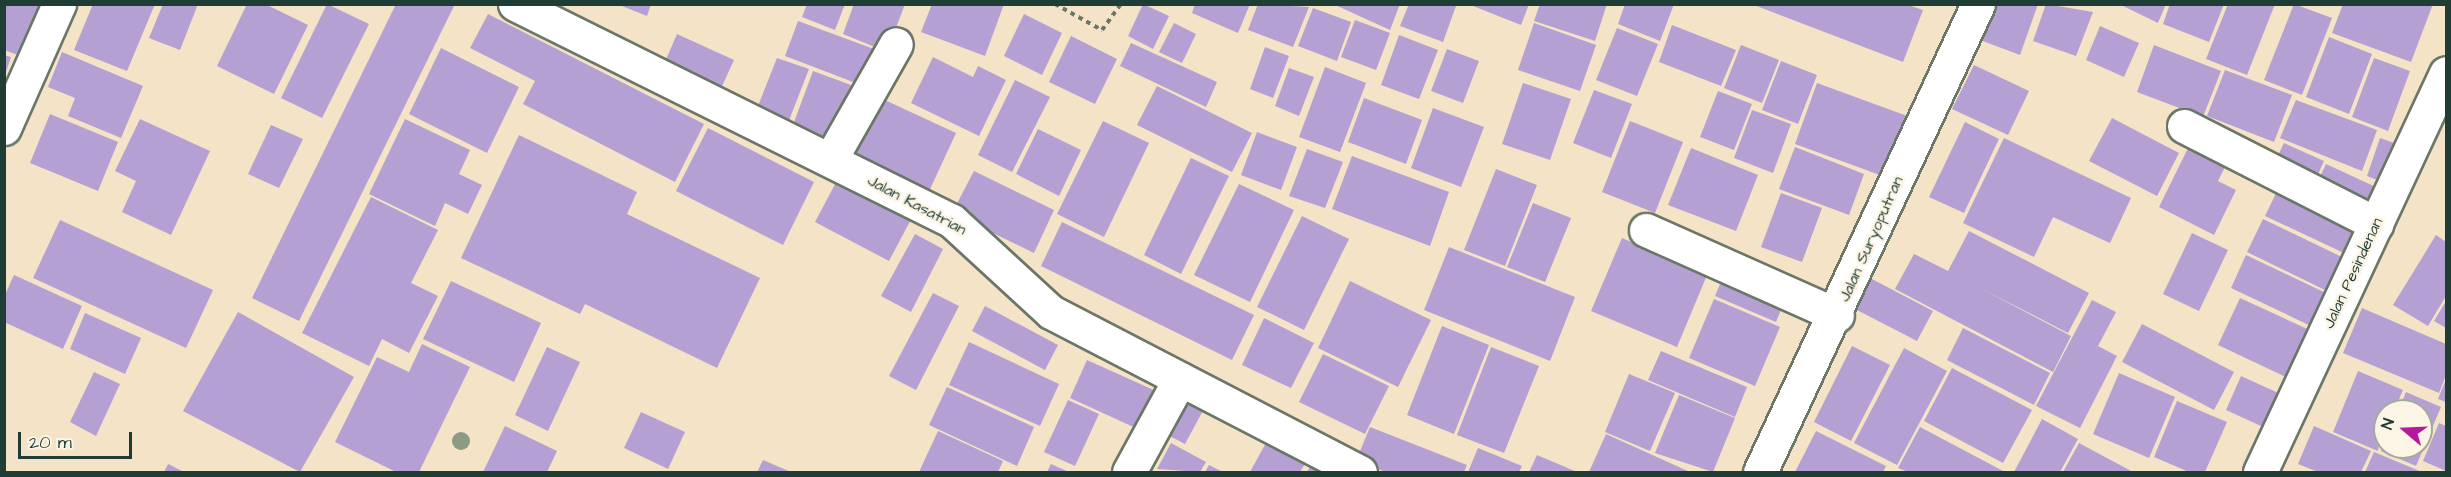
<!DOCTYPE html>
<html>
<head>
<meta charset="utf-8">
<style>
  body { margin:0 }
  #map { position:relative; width:2451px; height:477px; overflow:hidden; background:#f4e3c7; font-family:"Architects Daughter",sans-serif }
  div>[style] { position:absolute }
  .building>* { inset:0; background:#b5a0d3 }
  .path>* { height:4px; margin-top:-2px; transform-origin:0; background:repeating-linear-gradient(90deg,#6a7767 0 4.5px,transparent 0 9px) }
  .roads { filter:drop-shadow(2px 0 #6a7767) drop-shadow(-2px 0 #6a7767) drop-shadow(0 2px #6a7767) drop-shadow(0 -2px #6a7767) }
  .minor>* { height:33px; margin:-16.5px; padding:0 16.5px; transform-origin:16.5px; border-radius:16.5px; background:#fff }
  .trees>* { width:18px; height:18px; margin:-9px; border-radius:50%; background:#8d9b82 }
  span { translate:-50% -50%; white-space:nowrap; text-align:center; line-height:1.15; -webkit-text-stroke:5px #fcf5e5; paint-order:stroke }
  .street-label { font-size:16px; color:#1f3d34 }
  .frame { position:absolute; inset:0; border:6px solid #1f3d34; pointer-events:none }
  .north { position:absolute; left:2373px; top:399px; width:60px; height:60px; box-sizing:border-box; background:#fcf5e5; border:2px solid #a4ab9e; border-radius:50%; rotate:289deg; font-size:16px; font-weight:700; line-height:24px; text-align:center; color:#1f3d34 }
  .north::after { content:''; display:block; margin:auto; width:21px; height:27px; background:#b5179e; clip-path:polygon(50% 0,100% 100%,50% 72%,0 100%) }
  .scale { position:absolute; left:18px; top:432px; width:114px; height:27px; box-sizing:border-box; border:3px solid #1f3d34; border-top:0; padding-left:8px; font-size:18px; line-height:21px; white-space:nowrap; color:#1f3d34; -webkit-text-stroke:4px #fcf5e5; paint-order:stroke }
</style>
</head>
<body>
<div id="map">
  <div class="building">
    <i style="clip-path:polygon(4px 4px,43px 4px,24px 57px,4px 50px)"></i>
    <i style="clip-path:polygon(93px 4px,155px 4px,127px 71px,74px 50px)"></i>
    <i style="clip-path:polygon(163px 4px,198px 4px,180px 50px,149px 38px)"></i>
    <i style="clip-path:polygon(247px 4px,265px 4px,308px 25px,274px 94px,217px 66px)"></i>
    <i style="clip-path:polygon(327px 4px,369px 24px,322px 118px,281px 98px)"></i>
    <i style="clip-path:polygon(396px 4px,455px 4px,299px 321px,252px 298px)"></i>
    <i style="clip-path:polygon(617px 4px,651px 4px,647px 16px)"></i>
    <i style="clip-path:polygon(807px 4px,845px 4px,835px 30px,802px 17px)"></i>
    <i style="clip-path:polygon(854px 4px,905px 4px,887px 52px,843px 34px)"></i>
    <i style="clip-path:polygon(932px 4px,1004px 4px,985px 56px,921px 32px)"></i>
    <i style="clip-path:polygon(1143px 4px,1169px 16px,1153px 49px,1128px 36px)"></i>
    <i style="clip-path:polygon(1195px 4px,1250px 4px,1238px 33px,1192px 13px)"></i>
    <i style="clip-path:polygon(1258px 4px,1309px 7px,1293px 47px,1248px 30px)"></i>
    <i style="clip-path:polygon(1333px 4px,1400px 4px,1390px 30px)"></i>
    <i style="clip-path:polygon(1409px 4px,1456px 6px,1443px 42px,1400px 26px)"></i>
    <i style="clip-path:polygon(1468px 4px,1529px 4px,1521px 25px)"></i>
    <i style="clip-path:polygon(1540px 4px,1607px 4px,1595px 41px,1534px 21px)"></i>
    <i style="clip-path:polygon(1625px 4px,1674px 4px,1660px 41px,1618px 24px)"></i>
    <i style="clip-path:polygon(1993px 4px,2038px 4px,2020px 55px,1980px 40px)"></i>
    <i style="clip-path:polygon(2046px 4px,2093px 12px,2076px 56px,2033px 41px)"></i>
    <i style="clip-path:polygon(2119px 4px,2166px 4px,2158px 23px)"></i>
    <i style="clip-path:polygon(2170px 4px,2224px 4px,2209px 42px,2163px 24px)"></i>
    <i style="clip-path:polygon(2228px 4px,2275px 4px,2247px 75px,2206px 59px)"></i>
    <i style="clip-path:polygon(2294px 4px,2332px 18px,2302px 95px,2264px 80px)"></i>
    <i style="clip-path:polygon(2343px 4px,2433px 4px,2411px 62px,2332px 33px)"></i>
    <i style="clip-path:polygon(1754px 5px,1908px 5px,1923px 10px,1903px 62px)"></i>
    <i style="clip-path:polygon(1313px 8px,1351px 22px,1337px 61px,1298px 46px)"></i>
    <i style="clip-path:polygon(488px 14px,704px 124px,675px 182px,523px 104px,535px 81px,470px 48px)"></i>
    <i style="clip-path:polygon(1024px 14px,1062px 33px,1042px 75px,1004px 56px)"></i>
    <i style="clip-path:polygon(1355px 20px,1390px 33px,1376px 70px,1341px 57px)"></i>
    <i style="clip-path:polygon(798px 21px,874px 49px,861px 85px,785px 56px)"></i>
    <i style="clip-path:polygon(1174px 23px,1196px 34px,1182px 63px,1159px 52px)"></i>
    <i style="clip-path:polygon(1534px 23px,1596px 45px,1580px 91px,1518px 70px)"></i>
    <i style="clip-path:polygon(1672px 25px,1736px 50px,1721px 86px,1659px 62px)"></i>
    <i style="clip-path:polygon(2100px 26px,2139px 43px,2124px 77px,2086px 60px)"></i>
    <i style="clip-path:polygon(1617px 28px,1658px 44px,1637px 96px,1596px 80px)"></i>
    <i style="clip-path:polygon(677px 34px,734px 60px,717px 97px,661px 71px)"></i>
    <i style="clip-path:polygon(1399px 35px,1438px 50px,1419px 99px,1381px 85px)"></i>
    <i style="clip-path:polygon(1071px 36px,1117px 59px,1095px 104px,1049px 82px)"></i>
    <i style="clip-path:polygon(2329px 37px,2372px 54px,2349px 114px,2306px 97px)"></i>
    <i style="clip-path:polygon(1131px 43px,1217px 82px,1206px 107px,1120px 66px)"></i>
    <i style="clip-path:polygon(1741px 45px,1779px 60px,1762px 103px,1724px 88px)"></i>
    <i style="clip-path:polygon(2154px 45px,2221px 71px,2203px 117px,2137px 92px)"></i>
    <i style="clip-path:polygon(1265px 47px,1289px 56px,1273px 98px,1250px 89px)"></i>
    <i style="clip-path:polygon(441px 48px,519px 87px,487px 153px,409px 114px)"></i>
    <i style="clip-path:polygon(1447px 49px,1479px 61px,1463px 103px,1431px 91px)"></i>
    <i style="clip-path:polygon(62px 52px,143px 86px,121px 138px,68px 116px,75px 98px,48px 87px)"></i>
    <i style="clip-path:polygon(4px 55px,11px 57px,5px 75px,4px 75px)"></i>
    <i style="clip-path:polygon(933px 57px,973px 77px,978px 66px,1006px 80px,979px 136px,911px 103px)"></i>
    <i style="clip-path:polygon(777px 58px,809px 69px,788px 123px,756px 111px)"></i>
    <i style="clip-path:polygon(2374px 58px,2410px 71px,2388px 131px,2352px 117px)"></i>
    <i style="clip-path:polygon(1781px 61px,1817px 75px,1798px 124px,1762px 110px)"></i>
    <i style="clip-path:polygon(1974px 65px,2029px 91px,2008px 135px,1952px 109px)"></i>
    <i style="clip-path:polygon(1325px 67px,1366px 83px,1340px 152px,1299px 137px)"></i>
    <i style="clip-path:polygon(1289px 68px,1314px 77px,1299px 116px,1275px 106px)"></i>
    <i style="clip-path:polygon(2225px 70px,2292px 95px,2274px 142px,2207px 116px)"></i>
    <i style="clip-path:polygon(813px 71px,851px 85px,830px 139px,793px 125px)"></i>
    <i style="clip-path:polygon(1015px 80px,1050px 97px,1012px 172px,978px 155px)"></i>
    <i style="clip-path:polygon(1523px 83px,1571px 99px,1550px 160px,1502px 144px)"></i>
    <i style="clip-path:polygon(1817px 83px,1910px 117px,1888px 178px,1795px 144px)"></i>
    <i style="clip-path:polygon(1157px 86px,1252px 133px,1232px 172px,1137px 125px)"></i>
    <i style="clip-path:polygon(1594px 90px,1632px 104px,1611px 158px,1573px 143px)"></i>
    <i style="clip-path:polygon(1718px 91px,1752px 104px,1734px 150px,1700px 137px)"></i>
    <i style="clip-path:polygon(874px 95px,956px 133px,925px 200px,843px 162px)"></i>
    <i style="clip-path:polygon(1364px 98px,1422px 120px,1406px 164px,1348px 142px)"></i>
    <i style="clip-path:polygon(2296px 100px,2377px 130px,2362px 171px,2280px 138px)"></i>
    <i style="clip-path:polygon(1433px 108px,1484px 127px,1461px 187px,1411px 168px)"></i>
    <i style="clip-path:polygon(1752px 110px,1791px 124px,1773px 173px,1734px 158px)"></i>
    <i style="clip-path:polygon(50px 114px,118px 142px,98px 191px,30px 163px)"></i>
    <i style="clip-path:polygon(2112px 118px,2179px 153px,2157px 196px,2089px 161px)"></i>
    <i style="clip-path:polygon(140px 119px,210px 151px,171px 235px,122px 212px,136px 181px,115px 171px)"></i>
    <i style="clip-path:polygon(405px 119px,470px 150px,459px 174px,482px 185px,468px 214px,445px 203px,435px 226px,369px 194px)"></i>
    <i style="clip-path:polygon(1103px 121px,1149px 143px,1104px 237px,1057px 214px)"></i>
    <i style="clip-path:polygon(1630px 121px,1683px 142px,1655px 213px,1602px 192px)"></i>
    <i style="clip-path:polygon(1965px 122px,1999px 139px,1964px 213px,1929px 197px)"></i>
    <i style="clip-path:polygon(271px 125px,303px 139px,279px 188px,248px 174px)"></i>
    <i style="clip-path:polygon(708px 128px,814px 182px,783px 245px,676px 191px)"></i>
    <i style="clip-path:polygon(1038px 129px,1081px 150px,1059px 196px,1016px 174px)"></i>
    <i style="clip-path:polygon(1257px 132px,1297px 147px,1281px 190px,1241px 175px)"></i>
    <i style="clip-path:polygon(519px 135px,637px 192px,627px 214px,760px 278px,717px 368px,585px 304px,580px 314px,461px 258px)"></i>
    <i style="clip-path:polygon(2194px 136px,2231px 155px,2218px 181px,2236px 190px,2214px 235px,2159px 207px)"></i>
    <i style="clip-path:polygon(2004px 138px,2131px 198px,2110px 243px,2053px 217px,2034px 257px,1963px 223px)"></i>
    <i style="clip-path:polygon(2380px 138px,2403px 146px,2389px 185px,2367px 176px)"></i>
    <i style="clip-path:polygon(2284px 143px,2324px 161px,2312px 188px,2272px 168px)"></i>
    <i style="clip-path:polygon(1795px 147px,1864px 174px,1849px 215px,1779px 189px)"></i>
    <i style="clip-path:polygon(1691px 148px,1758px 175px,1736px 231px,1668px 205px)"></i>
    <i style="clip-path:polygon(1307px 149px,1343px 162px,1325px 208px,1289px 196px)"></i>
    <i style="clip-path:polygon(1352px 156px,1449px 192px,1430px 246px,1332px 209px)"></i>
    <i style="clip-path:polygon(1191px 158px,1229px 176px,1181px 274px,1144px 255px)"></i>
    <i style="clip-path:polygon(2326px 164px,2378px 188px,2365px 215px,2314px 189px)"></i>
    <i style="clip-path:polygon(1496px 169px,1537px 185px,1505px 266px,1464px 250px)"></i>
    <i style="clip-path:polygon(842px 171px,916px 210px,889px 261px,815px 222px)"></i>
    <i style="clip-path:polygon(974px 171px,1054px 210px,1034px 253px,952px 213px)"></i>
    <i style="clip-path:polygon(1239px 184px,1294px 210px,1250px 302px,1194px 275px)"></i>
    <i style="clip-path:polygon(2279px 187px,2360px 225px,2346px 254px,2265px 216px)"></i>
    <i style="clip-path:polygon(1781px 193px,1822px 208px,1802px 262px,1761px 247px)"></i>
    <i style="clip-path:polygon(371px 197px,438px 230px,411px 283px,438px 296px,409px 353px,382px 339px,369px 366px,302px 333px)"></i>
    <i style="clip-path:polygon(1533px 203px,1571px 218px,1545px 282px,1507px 267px)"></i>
    <i style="clip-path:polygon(1302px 216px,1349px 239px,1304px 330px,1257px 307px)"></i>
    <i style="clip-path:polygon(2263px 219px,2344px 258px,2329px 292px,2247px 252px)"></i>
    <i style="clip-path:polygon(60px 220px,213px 290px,186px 348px,33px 278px)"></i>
    <i style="clip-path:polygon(1062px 222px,1254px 315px,1232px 360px,1041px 266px)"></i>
    <i style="clip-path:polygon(1969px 231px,2089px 293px,2068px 333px,1978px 287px,2071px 336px,2053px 372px,1895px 289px,1914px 254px,1948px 271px)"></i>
    <i style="clip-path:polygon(2192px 233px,2228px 250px,2199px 311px,2163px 294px)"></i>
    <i style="clip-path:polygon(915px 234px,943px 249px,911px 312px,881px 296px)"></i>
    <i style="clip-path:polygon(2436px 235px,2446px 242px,2446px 296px,2428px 326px,2393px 305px)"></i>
    <i style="clip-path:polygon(1622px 238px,1707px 275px,1677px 347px,1591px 311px)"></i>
    <i style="clip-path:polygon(1449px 247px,1575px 297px,1550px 361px,1424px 310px)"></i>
    <i style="clip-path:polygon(2246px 255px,2328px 294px,2313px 327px,2231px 288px)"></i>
    <i style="clip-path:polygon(1726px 270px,1787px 295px,1776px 322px,1715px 296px)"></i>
    <i style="clip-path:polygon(14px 275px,82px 306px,63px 349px,4px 322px,4px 297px)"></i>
    <i style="clip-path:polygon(1870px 278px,1933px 311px,1917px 341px,1855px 309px)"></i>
    <i style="clip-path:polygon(451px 281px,541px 323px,514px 382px,423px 339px)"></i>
    <i style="clip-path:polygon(1350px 281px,1431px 320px,1398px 387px,1318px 348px)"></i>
    <i style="clip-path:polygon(933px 293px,959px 306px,916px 390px,889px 376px)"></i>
    <i style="clip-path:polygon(2240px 298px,2314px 332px,2292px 380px,2218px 345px)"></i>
    <i style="clip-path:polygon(1714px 299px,1780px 327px,1755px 386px,1689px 358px)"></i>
    <i style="clip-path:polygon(2092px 300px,2116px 312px,2098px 346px,2117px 356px,2080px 428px,2036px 406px)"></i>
    <i style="clip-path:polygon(2446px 301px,2446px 328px,2434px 321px)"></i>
    <i style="clip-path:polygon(985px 306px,1058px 345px,1045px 370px,972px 331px)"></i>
    <i style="clip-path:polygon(2362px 308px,2446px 344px,2446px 375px,2439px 393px,2343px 353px)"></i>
    <i style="clip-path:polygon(238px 312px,354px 377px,300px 472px,183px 411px)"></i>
    <i style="clip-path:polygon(85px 313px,141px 338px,125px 374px,70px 349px)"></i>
    <i style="clip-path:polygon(1264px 318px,1314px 343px,1291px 388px,1242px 365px)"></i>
    <i style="clip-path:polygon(2142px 324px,2234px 372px,2214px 410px,2122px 362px)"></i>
    <i style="clip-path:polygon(1442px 326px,1489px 345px,1454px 434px,1407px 415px)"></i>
    <i style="clip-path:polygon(1963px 328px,2050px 373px,2034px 405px,1947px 360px)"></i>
    <i style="clip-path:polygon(969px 342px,1059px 384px,1040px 426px,949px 385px)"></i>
    <i style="clip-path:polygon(422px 344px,470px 367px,419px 472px,396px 472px,335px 442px,377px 357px,409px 372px)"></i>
    <i style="clip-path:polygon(1852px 346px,1890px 365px,1851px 441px,1814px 422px)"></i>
    <i style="clip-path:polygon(547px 347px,580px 362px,548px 431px,515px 415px)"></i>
    <i style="clip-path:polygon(1491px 347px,1539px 366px,1504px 453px,1457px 435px)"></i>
    <i style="clip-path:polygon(1904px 348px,1947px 371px,1897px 465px,1854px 443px)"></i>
    <i style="clip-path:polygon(1661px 351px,1747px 387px,1735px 417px,1648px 380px)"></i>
    <i style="clip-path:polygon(1323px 354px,1389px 386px,1365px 434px,1299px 402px)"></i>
    <i style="clip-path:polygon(1087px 360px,1158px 392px,1140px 430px,1070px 398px)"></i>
    <i style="clip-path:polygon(1952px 368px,2032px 410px,2003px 463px,1924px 421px)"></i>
    <i style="clip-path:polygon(2358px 371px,2403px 390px,2394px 411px,2385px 411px,2378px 451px,2333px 432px)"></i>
    <i style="clip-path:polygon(94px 372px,120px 384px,96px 436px,70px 422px)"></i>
    <i style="clip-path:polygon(2119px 373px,2175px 397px,2149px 458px,2093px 434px)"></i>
    <i style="clip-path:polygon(1629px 374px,1675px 393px,1650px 451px,1605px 432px)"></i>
    <i style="clip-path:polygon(2241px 376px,2287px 397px,2272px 431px,2226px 410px)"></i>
    <i style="clip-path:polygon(2446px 379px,2446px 402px,2438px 399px)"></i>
    <i style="clip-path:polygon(947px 387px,1034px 427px,1017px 466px,929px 425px)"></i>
    <i style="clip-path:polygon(2406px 392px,2441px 407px,2416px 466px,2381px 451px,2385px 442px,2385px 447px,2421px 447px,2421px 411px,2398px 411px)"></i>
    <i style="clip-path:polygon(1185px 393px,1206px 405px,1185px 444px,1164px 433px)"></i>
    <i style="clip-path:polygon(1679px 395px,1735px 418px,1713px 472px,1655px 453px)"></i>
    <i style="clip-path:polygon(1068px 400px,1099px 414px,1075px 466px,1044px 452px)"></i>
    <i style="clip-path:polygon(2177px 401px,2227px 422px,2205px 472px,2189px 472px,2154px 457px)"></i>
    <i style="clip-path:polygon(641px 412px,685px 432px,668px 469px,624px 448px)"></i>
    <i style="clip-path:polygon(2042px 419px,2078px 439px,2060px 472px,2014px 472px)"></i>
    <i style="clip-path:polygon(2439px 423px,2446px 426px,2446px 471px,2423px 461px)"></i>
    <i style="clip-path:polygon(505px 426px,557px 451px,547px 472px,483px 472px)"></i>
    <i style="clip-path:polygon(2314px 426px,2371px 451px,2361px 472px,2318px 472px,2298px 464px)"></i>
    <i style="clip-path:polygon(1370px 427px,1467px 465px,1464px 472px,1386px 472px,1356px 461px)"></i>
    <i style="clip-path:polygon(1920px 427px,2005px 472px,1908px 472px,1898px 468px)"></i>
    <i style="clip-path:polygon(938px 431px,1003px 461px,998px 472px,919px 472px)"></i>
    <i style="clip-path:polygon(1816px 431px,1886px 466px,1883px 472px,1795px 472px)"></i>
    <i style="clip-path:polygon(1606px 434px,1690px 472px,1589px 472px)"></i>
    <i style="clip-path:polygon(1267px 441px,1306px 462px,1300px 472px,1250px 472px)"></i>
    <i style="clip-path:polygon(1171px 443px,1206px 462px,1200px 472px,1157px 469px)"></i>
    <i style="clip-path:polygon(2079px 443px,2133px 472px,2063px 472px)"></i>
    <i style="clip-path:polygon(1478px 448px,1522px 466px,1519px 472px,1468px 472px)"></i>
    <i style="clip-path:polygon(2374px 452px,2422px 472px,2365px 472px)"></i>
    <i style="clip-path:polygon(1537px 455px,1577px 472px,1529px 472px)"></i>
    <i style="clip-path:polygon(763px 460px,791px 472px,757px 472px)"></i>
    <i style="clip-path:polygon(168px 464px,184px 472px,164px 472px)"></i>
    <i style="clip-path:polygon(1051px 464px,1069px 472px,1047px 472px)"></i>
    <i style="clip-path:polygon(1312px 464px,1329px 472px,1307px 472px)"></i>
    <i style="clip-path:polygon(1209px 465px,1223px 472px,1205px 472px)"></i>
  </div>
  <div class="path">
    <i style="left:1055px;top:4px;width:54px;rotate:29deg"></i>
    <i style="left:1102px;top:30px;width:32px;rotate:-54deg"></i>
  </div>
  <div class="roads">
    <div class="minor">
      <i style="left:515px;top:4px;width:488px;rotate:26.4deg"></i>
      <i style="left:952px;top:221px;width:134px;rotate:42.6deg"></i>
      <i style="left:1051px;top:312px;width:348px;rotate:27.4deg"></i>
      <i style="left:2184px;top:126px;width:216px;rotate:27deg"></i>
      <i style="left:4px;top:128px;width:136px;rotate:-66.1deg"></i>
      <i style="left:830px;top:160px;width:133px;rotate:-60.4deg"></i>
      <i style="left:1646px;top:230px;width:209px;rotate:24deg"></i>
      <i style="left:1129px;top:472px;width:106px;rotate:-61.3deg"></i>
      <i style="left:1760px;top:472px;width:516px;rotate:-65.02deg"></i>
      <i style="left:2260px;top:472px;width:440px;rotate:-65deg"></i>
    </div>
  </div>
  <div class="trees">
    <i style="left:461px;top:441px"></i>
  </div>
  <div class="street-label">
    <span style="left:917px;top:205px;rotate:28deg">Jalan Kasatrian</span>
    <span style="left:1871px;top:239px;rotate:-66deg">Jalan Suryoputran</span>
    <span style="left:2353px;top:273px;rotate:-65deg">Jalan Pesindenan</span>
  </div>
  <div class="frame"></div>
  <div class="north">N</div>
  <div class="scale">20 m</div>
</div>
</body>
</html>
